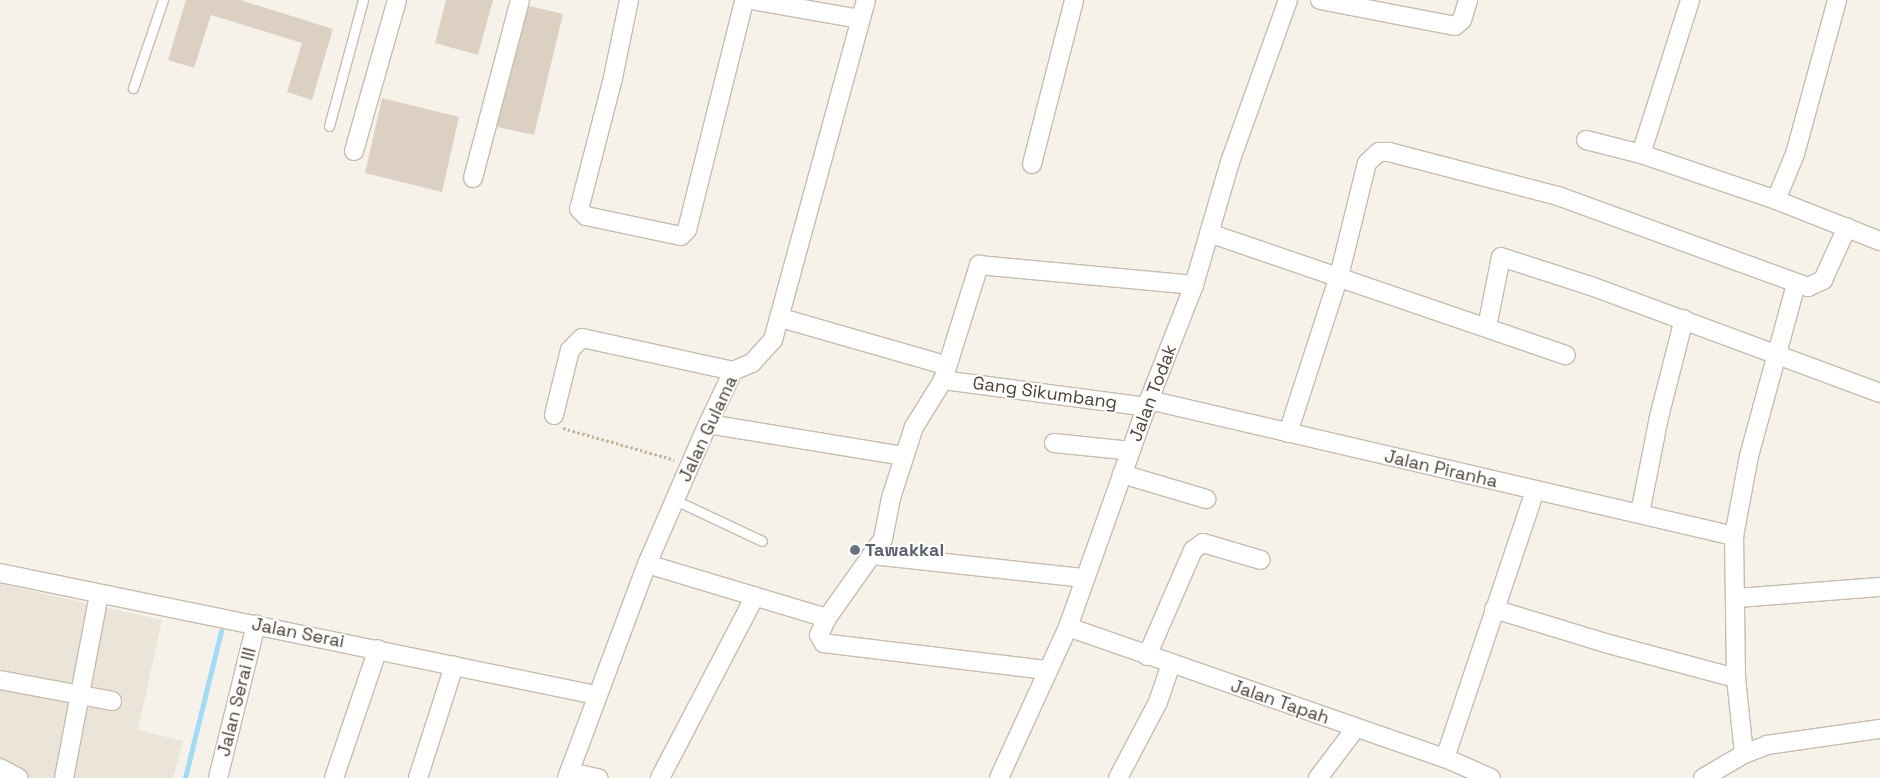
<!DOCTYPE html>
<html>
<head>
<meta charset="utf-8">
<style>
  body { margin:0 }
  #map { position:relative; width:1880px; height:778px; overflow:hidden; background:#f6f2ea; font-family:"Space Grotesk",sans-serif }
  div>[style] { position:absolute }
  .residential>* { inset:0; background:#ebe4d8 }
  .stream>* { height:4.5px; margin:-2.25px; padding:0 2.25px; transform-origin:2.25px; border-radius:2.25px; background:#a3dbf7 }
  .building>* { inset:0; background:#dcd0c2 }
  .path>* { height:2.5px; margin-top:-1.25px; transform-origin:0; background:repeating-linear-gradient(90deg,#c6b49c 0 2.5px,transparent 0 5px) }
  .roads { filter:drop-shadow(1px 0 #c6bcaf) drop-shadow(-1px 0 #c6bcaf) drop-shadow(0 1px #c6bcaf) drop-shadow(0 -1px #c6bcaf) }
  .lane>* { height:9px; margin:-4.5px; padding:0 4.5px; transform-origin:4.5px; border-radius:4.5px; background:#fff }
  .street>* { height:18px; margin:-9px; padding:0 9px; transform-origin:9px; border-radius:9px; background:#fff }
  .dots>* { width:14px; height:14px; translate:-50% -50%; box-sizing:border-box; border:2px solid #fff; border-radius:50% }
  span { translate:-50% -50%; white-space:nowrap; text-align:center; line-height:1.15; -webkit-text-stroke:4px #fff; paint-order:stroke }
  .street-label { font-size:18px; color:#4c4237 }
  .worship-label { font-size:18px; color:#5b616d; font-weight:700 }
  .left { translate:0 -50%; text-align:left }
</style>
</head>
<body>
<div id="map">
  <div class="residential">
    <i style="clip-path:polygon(0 584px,162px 620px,138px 730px,183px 741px,173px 778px,0 778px)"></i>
  </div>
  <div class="stream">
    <i style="left:185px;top:778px;width:151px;rotate:-76.2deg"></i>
  </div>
  <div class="building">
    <i style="clip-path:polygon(186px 0,240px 0,333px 29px,312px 100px,287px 92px,302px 43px,211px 15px,194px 68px,168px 60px)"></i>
    <i style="clip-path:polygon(446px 0,493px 0,478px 55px,435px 43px)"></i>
    <i style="clip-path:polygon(521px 4px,563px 14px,534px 135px,493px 126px)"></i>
    <i style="clip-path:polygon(382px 98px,459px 117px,442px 192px,365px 173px)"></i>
  </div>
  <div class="path">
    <i style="left:563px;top:428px;width:116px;rotate:15.9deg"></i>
  </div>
  <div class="roads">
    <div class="lane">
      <i style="left:133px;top:88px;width:93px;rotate:-71.2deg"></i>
      <i style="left:329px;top:126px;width:131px;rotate:-74.9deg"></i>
      <i style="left:675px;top:500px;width:96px;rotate:25.2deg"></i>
    </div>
    <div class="street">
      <i style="left:629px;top:0;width:80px;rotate:101.6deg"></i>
      <i style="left:613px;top:78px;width:135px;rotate:104.5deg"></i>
      <i style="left:579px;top:209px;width:10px;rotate:45deg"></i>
      <i style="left:586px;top:216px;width:97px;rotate:11.9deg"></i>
      <i style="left:681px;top:236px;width:8px;rotate:-45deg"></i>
      <i style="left:687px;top:230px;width:232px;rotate:-76deg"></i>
      <i style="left:751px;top:0;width:111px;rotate:9.9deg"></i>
      <i style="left:1320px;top:0;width:137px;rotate:10.9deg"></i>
      <i style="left:1455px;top:26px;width:9px;rotate:-41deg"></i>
      <i style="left:1462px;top:20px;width:21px;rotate:-73deg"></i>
      <i style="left:1586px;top:140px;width:57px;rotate:14.3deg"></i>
      <i style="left:1641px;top:154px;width:143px;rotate:18.8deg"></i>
      <i style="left:1776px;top:200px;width:112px;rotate:21.5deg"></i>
      <i style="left:354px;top:151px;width:157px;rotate:-74.1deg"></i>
      <i style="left:1641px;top:154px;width:162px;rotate:-72.3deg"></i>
      <i style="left:1032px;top:164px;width:169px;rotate:-75.6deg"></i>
      <i style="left:473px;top:178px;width:184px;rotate:-75.2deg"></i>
      <i style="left:1776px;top:200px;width:50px;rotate:-67.6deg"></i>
      <i style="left:1795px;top:154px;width:160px;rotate:-74.7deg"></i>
      <i style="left:1209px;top:233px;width:377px;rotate:18.9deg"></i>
      <i style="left:781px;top:318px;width:171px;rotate:16deg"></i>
      <i style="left:1487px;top:327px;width:71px;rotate:-78.7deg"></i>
      <i style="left:1501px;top:257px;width:95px;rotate:17.9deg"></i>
      <i style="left:1591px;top:286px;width:308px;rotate:20.3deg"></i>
      <i style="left:943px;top:380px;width:206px;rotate:7.5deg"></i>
      <i style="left:1149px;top:400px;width:601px;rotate:13.09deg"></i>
      <i style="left:554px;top:415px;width:67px;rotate:-76.2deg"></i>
      <i style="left:570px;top:350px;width:17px;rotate:-45deg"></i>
      <i style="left:582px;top:338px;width:155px;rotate:12.3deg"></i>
      <i style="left:708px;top:424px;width:199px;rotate:9.3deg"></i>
      <i style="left:1288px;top:433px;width:165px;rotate:-72deg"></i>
      <i style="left:1339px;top:276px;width:116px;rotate:-76.1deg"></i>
      <i style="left:1367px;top:163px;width:16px;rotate:-43deg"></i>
      <i style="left:1379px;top:152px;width:10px"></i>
      <i style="left:1389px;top:152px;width:175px;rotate:14.6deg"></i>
      <i style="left:1558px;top:196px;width:266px;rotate:20deg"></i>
      <i style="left:1808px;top:287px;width:17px;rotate:-25deg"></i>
      <i style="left:1823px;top:280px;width:58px;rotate:-65.6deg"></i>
      <i style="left:1054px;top:443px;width:77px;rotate:5.9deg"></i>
      <i style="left:1122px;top:474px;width:88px;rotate:16.6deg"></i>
      <i style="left:1640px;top:513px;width:98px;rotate:-78.8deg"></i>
      <i style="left:1659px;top:417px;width:101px;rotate:-75.7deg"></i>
      <i style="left:872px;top:555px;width:214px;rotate:6.2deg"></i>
      <i style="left:647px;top:564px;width:188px;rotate:16.7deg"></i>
      <i style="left:0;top:573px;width:608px;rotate:11.57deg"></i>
      <i style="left:1737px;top:598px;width:143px;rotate:-4.4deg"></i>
      <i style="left:1494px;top:609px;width:116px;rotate:17deg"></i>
      <i style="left:1605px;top:643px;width:136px;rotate:15deg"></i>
      <i style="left:1068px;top:627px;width:399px;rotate:19.2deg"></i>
      <i style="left:1445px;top:758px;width:50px;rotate:23.5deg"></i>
      <i style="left:1147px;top:656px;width:116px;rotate:-66.5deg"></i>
      <i style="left:1193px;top:550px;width:12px;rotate:-35deg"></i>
      <i style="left:1203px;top:543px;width:60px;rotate:16.3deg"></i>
      <i style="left:1046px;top:670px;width:224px;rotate:-173.1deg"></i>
      <i style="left:824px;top:643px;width:9px;rotate:-122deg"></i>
      <i style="left:819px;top:635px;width:19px;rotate:-65deg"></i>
      <i style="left:827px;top:618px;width:97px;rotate:-54.7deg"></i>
      <i style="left:883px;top:539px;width:42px;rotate:-79deg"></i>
      <i style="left:891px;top:498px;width:75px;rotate:-72.1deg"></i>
      <i style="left:914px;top:427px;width:55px;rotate:-58.3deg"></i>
      <i style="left:943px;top:380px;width:121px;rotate:-72.6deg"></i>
      <i style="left:979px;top:265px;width:216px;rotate:5.3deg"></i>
      <i style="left:0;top:680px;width:114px;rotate:10.6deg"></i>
      <i style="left:1744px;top:754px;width:76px;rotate:-96deg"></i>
      <i style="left:1736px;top:678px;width:142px;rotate:-90.8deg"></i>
      <i style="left:1734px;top:536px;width:81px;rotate:-79.4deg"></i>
      <i style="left:1749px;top:456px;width:178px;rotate:-74.7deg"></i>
      <i style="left:1445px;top:758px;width:283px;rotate:-71.4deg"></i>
      <i style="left:0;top:768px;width:21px;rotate:28deg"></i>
      <i style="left:569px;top:772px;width:30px;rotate:12deg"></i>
      <i style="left:64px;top:778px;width:186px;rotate:-79.2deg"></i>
      <i style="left:218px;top:778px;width:158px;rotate:-76.1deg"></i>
      <i style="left:334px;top:778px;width:136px;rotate:-71.2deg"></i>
      <i style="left:418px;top:778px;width:118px;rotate:-72.2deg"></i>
      <i style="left:567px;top:778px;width:228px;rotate:-69.5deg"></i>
      <i style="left:647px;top:564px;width:153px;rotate:-66.5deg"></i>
      <i style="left:708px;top:424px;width:59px;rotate:-64.7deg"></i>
      <i style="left:733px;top:371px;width:21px;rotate:-23deg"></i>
      <i style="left:752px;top:363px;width:31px;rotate:-48deg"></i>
      <i style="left:773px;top:340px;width:352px;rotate:-74.7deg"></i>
      <i style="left:660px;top:778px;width:205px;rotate:-62.4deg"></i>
      <i style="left:999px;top:778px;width:166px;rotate:-65.4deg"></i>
      <i style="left:1068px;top:627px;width:241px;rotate:-70.4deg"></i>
      <i style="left:1149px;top:400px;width:123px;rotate:-68.6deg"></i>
      <i style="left:1194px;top:285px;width:128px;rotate:-73.7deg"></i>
      <i style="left:1230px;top:162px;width:172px;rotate:-70.3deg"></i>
      <i style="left:1118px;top:778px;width:86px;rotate:-62.2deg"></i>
      <i style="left:1158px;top:702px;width:40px;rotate:-71.1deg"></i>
      <i style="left:1318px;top:778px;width:61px;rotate:-52.9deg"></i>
      <i style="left:1703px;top:778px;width:48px;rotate:-30.3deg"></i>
      <i style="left:1744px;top:754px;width:25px;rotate:-21deg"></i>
      <i style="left:1767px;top:745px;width:114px;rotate:-8.1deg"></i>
    </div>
  </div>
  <div class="dots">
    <i style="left:855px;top:550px;background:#6b7280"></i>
  </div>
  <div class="street-label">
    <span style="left:1045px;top:393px;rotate:8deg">Gang Sikumbang</span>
    <span style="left:1153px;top:393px;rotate:-69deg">Jalan Todak</span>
    <span style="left:708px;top:429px;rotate:-65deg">Jalan Gulama</span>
    <span style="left:1441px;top:469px;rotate:13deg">Jalan Piranha</span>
    <span style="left:298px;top:633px;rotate:11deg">Jalan Serai</span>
    <span style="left:237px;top:702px;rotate:-76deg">Jalan Serai III</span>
    <span style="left:1280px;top:702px;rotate:19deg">Jalan Tapah</span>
  </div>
  <div class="worship-label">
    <span class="left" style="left:865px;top:550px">Tawakkal</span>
  </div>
</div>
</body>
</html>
